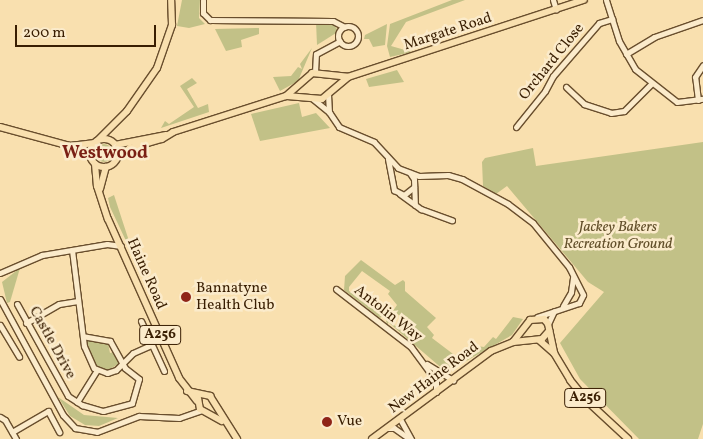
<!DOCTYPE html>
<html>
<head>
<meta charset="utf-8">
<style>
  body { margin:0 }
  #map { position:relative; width:703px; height:439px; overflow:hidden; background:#f9e0af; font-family:Vollkorn,serif }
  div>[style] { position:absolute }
  .green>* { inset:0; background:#c2c187 }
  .round { border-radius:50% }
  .roads { filter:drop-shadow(1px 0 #694e2d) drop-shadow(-1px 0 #694e2d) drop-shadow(0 1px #694e2d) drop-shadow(0 -1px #694e2d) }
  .minor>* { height:5px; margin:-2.5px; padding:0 2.5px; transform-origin:2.5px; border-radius:2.5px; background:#fbebcb }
  .minor>.ring { margin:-2.5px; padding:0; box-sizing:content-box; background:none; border:5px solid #fbebcb; border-radius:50% }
  .major>* { height:6px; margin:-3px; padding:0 3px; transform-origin:3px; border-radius:3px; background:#f9e0af }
  .major>.ring { margin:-3px; padding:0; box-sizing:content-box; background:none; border:6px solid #f9e0af; border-radius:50% }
  .dots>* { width:14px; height:14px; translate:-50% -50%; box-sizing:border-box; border:2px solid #fbebcb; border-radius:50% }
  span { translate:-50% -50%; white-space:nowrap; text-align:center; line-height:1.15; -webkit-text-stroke:5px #fbebcb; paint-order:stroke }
  .shield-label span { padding:1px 4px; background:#fbebcb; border:1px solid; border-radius:4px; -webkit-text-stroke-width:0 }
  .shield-label { font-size:14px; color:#391e02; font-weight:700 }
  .street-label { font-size:15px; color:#391e02 }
  .park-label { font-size:15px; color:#624f2a; font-style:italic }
  .poi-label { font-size:15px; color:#391e02 }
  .left { translate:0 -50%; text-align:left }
  .quarter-label { font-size:18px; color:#7a1f14; font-weight:700 }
  .scale { position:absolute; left:15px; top:25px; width:141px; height:22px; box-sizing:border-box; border:2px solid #391e02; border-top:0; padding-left:6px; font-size:15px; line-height:18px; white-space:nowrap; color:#391e02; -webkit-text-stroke:4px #fbebcb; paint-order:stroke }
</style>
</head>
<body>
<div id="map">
  <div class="green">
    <i style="clip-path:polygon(182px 0,200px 0,199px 18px,205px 24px,189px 28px,177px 26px)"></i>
    <i style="clip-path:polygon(452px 0,465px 0,406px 22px,391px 46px,412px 52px,390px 57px,387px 46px,390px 24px)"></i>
    <i style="clip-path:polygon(316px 22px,333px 24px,337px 29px,336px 33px,317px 45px)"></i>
    <i style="clip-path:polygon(387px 24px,385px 45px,373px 47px,369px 39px,364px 39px,365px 35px)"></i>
    <i style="clip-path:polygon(259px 28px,259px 34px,241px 40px,242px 47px,226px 51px,215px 29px)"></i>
    <i style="clip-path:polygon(312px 48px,298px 81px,280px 91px,273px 77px,291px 76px,298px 67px,302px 69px,300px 64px)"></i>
    <i style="clip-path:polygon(397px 70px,404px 82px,369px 87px,366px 79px)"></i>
    <i style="clip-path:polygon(192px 78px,197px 83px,187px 89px,198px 108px,208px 104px,209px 112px,161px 128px,165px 121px,169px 124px,194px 107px,180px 86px)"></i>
    <i style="clip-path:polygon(299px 103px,302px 117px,316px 113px,330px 128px,260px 141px,251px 114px)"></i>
    <i style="clip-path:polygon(703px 142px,703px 424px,698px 439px,639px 439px,580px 379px,560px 343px,604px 292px,588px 282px,507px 186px,496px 194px,483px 186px,482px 162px,485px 158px,533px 148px,536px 166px)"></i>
    <i class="round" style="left:95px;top:144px;width:18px;height:18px"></i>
    <i style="clip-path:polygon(114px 195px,129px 241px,133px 245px,127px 243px,110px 207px,108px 198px)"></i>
    <i style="clip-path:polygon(361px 260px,395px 285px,403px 280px,405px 282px,405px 291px,436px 318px,427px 327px,434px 335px,432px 338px,461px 360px,464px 357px,467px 359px,477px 346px,484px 347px,493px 337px,496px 339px,513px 317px,523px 319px,512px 335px,454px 368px,445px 371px,388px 322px,388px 326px,386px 321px,389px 317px,390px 322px,403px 332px,409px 323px,396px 313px,394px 316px,391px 314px,397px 305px,388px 294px,390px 291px,362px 271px,349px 287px,349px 291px,380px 314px,385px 314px,380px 318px,344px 290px,345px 276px)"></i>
    <i style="clip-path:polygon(20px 268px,10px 302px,7px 303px,2px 282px)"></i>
    <i style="clip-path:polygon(86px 338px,96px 339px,96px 343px,108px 343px,110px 353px,114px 352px,121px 362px,107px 371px,94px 365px)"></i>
    <i style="clip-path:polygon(58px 397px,84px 415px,118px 418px,99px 426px,85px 425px,70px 416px)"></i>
  </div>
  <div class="roads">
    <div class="minor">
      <i style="left:203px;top:0;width:13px;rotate:90deg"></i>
      <i style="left:203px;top:13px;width:10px;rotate:45deg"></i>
      <i style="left:210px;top:20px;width:123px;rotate:0.5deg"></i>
      <i style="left:333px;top:21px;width:13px;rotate:27deg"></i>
      <i style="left:553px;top:0;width:10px;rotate:73deg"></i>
      <i style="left:606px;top:0;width:43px;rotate:72.4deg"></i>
      <i style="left:619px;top:41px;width:32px;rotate:60deg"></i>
      <i style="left:635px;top:69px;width:53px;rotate:38.2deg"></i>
      <i style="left:677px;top:102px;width:26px;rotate:-7deg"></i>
      <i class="ring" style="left:338px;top:26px;width:15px;height:15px"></i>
      <i style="left:626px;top:54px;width:33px;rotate:-31deg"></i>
      <i style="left:654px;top:37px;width:52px;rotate:-19.1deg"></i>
      <i style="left:315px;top:72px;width:18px;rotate:-87deg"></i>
      <i style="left:316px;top:54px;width:27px;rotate:-28deg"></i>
      <i style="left:566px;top:87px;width:25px;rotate:43deg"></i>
      <i style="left:584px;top:104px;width:28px;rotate:18deg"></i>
      <i style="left:611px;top:113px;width:13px;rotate:-9deg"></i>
      <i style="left:624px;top:111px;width:38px;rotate:-45deg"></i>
      <i style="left:328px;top:94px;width:18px;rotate:87deg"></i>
      <i style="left:313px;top:99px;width:21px;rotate:39deg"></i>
      <i style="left:329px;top:112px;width:18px;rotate:56deg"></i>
      <i style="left:339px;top:127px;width:38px;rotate:23deg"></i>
      <i style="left:374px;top:142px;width:35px;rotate:47deg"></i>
      <i style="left:398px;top:168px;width:22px;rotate:21deg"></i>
      <i style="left:419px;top:176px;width:29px;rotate:-2deg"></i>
      <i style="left:448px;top:175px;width:15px;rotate:16deg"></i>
      <i style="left:462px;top:179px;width:52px;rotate:28.5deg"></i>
      <i style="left:508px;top:204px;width:31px;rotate:37deg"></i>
      <i style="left:533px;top:223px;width:57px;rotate:50.7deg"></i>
      <i style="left:569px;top:267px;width:31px;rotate:63deg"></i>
      <i style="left:583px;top:295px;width:9px;rotate:117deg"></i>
      <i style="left:579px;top:303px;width:44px;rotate:161.6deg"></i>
      <i style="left:698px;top:100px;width:23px;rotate:-97deg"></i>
      <i style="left:695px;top:77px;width:14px;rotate:-56deg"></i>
      <i style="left:516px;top:127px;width:46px;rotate:-51.1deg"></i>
      <i style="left:545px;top:91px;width:17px;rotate:-62deg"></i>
      <i style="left:553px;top:76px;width:70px;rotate:-49deg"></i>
      <i style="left:599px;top:23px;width:14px;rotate:-17deg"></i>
      <i style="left:388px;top:159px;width:32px;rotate:79deg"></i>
      <i style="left:394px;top:190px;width:11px;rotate:27deg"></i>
      <i style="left:404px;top:195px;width:13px;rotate:-39deg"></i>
      <i style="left:410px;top:173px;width:7px;rotate:56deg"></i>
      <i style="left:414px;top:179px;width:26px;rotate:88deg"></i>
      <i style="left:400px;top:194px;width:26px;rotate:36deg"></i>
      <i style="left:421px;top:209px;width:33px;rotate:20deg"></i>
      <i style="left:72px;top:250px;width:97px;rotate:82.9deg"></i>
      <i style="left:84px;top:346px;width:24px;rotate:66deg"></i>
      <i style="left:94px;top:368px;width:14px;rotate:21deg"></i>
      <i style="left:107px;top:373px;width:9px;rotate:-18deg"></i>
      <i style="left:116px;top:370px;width:24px;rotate:-45deg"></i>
      <i style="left:133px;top:353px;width:20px;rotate:-24deg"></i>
      <i style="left:0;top:273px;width:46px;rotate:-23.2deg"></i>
      <i style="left:42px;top:255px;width:66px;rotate:-9.6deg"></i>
      <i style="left:107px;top:244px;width:14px;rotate:8deg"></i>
      <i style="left:336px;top:289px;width:95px;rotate:37.7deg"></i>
      <i style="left:411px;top:347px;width:42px;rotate:53.7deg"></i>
      <i style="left:436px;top:381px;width:11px;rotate:90deg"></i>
      <i style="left:0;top:299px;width:132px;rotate:61.5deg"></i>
      <i style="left:63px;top:415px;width:18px;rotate:47deg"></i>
      <i style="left:75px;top:428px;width:22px;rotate:10deg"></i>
      <i style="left:97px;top:432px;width:45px;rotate:-20.9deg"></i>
      <i style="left:139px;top:416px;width:40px;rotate:2.9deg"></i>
      <i style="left:179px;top:418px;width:24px;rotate:-19deg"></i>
      <i style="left:17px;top:304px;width:105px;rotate:61deg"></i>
      <i style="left:68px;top:396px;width:17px;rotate:33deg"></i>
      <i style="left:82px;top:405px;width:22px;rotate:16deg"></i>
      <i style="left:103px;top:411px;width:30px;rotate:-15deg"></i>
      <i style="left:132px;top:403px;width:25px;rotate:-74deg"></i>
      <i style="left:139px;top:379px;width:18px;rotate:-142deg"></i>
      <i style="left:125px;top:368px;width:31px;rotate:-119deg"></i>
      <i style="left:110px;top:341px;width:27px;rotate:-170deg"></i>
      <i style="left:563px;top:306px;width:16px;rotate:-60deg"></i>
      <i style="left:571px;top:292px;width:15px;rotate:-82deg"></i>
      <i style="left:141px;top:321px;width:55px;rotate:65.3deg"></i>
      <i style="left:26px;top:323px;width:38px;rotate:-30deg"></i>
      <i style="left:59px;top:304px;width:19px;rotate:-9deg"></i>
      <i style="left:548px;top:324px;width:14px;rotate:-65deg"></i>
      <i style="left:0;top:325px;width:37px;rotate:59deg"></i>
      <i style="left:427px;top:364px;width:31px;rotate:32deg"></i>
      <i style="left:77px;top:402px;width:38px;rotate:-58deg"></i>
      <i style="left:0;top:417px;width:6px;rotate:31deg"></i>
      <i style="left:5px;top:420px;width:22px;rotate:60deg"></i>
      <i style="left:400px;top:419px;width:23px;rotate:61deg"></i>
      <i style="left:387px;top:428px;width:7px"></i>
      <i style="left:394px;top:428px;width:19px;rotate:35deg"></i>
      <i style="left:12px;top:432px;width:42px;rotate:-30.3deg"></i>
      <i style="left:48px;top:411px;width:24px;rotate:62deg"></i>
    </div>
    <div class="major">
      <i style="left:287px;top:96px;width:35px;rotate:5deg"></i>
      <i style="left:322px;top:99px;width:34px;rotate:-40deg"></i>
      <i style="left:0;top:127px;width:73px;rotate:15.2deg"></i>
      <i style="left:70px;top:146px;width:22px;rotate:27deg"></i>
      <i class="ring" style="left:90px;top:139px;width:22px;height:22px"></i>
      <i style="left:97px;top:141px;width:42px;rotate:-45deg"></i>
      <i style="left:127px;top:111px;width:52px;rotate:-55.1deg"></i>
      <i style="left:157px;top:68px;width:46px;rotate:-70.8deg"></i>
      <i style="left:172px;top:25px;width:25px;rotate:-92deg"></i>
      <i style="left:115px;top:145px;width:52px;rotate:-11.1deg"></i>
      <i style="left:70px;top:146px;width:25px;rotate:-7deg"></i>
      <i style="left:117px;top:158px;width:16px;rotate:-38deg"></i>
      <i style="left:130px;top:148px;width:33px;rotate:-16deg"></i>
      <i style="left:162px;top:139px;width:13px;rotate:-32deg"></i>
      <i style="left:173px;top:132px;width:119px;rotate:-17.7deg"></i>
      <i style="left:286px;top:96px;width:35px;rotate:-41deg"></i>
      <i style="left:312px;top:73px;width:36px;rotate:6deg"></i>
      <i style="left:348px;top:77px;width:248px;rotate:-18.1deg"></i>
      <i style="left:95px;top:164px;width:22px;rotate:85deg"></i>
      <i style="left:97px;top:186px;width:35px;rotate:72deg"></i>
      <i style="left:108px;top:219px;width:174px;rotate:65.9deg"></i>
      <i style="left:179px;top:378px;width:29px;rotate:52deg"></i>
      <i style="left:100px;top:189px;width:23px;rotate:-75deg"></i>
      <i style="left:539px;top:340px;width:20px;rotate:41deg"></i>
      <i style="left:513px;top:342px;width:28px;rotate:-52deg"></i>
      <i style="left:530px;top:320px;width:14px;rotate:-4deg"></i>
      <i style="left:544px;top:319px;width:6px;rotate:51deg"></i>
      <i style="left:548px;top:324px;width:30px;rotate:78deg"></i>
      <i style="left:554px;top:353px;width:31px;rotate:59deg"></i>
      <i style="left:570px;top:380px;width:27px;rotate:51deg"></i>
      <i style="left:587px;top:401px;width:56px;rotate:42.8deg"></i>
      <i style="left:187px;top:391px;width:24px;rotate:12deg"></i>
      <i style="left:210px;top:396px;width:51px;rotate:57.9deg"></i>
      <i style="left:198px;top:398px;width:11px;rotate:80deg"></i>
      <i style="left:200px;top:409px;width:25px;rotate:29deg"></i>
      <i style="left:372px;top:439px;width:148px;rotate:-36.5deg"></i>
      <i style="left:491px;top:351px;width:24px;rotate:-22deg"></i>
      <i style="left:513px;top:342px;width:29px;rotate:-6deg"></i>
      <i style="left:542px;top:339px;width:11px;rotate:-49deg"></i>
    </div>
  </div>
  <div class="dots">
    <i style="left:186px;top:297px;background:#8f2418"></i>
    <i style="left:327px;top:422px;background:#8f2418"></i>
  </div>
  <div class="shield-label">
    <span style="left:160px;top:335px">A256</span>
    <span style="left:585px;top:398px">A256</span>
  </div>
  <div class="street-label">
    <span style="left:448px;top:32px;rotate:-18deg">Margate Road</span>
    <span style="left:552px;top:62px;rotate:-51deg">Orchard Close</span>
    <span style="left:146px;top:274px;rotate:66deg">Haine Road</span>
    <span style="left:388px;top:314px;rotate:38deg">Antolin Way</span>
    <span style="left:52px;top:343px;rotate:61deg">Castle Drive</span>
    <span style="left:434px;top:378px;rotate:-37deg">New Haine Road</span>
  </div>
  <div class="park-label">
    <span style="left:618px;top:236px">Jackey Bakers<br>Recreation Ground</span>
  </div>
  <div class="poi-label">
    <span class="left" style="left:196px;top:297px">Bannatyne<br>Health Club</span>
    <span class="left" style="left:337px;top:422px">Vue</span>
  </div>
  <div class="quarter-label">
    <span style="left:105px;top:154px">Westwood</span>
  </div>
  <div class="scale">200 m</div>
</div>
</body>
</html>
